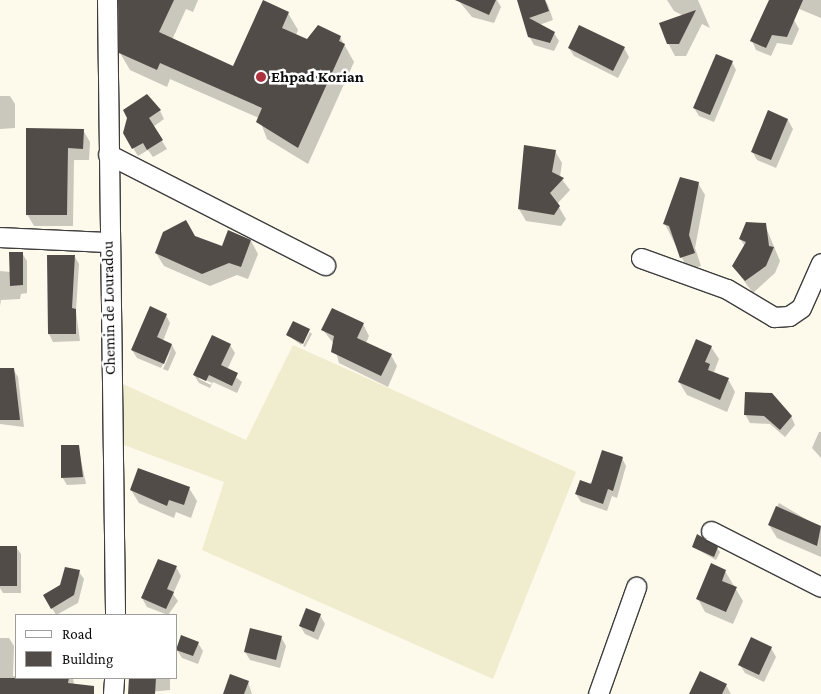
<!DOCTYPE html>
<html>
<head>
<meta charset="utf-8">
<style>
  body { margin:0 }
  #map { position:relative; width:821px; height:694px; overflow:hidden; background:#fdf9eb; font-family:"Crimson Pro",serif }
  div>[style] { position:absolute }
  .farmland>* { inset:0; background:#f0ecce }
  .shadow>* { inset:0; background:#0003 }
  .building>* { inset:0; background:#524c49 }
  .roads { filter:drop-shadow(1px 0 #3e3e3e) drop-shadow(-1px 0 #3e3e3e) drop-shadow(0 1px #3e3e3e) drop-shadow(0 -1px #3e3e3e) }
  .minor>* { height:19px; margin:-9.5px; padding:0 9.5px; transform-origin:9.5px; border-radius:9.5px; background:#fff }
  .dots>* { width:14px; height:14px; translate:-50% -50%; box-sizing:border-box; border:2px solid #fff; border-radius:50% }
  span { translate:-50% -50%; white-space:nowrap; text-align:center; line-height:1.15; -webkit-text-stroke:5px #fff; paint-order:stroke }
  .poi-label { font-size:16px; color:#0b0b0b; font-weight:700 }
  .left { translate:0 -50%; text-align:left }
  .street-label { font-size:16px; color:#0b0b0b }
  .legend { position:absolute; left:15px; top:614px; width:162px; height:65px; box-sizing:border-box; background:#fff; border:1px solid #9d9d9d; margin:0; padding:6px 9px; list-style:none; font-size:15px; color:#0b0b0b }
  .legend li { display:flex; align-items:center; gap:10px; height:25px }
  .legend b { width:25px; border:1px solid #9d9d9d }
</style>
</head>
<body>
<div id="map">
  <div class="farmland">
    <i style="clip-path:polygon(293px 345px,576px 472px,493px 679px,202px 550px,224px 482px,124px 445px,123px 384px,246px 440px)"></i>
  </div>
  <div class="shadow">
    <i style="clip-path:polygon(119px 0,198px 0,193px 12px,186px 9px,172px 40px,234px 68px,288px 13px,298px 30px,296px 35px,307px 41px,340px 37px,354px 62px,308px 164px,267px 139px,259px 118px,170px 79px,167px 87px,130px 70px,120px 53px)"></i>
    <i style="clip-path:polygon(458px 0,497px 0,501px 7px,494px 23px,472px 17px)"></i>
    <i style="clip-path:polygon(532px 0,545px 0,548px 5px,553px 20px,539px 25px,554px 33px,559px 41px,554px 51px,534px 45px,529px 36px,519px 4px)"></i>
    <i style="clip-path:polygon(667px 0,698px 0,710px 28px,702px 24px,686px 56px,675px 56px,668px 43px,684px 16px,674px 11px)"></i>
    <i style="clip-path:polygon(793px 0,821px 0,821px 18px,797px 8px)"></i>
    <i style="clip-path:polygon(794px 20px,799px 29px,792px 45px,777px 43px,771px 56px,756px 50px,752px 41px)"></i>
    <i style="clip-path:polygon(569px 48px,624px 48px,629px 57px,618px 78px,574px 56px)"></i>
    <i style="clip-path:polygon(732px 62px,736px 70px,714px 122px,699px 116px,694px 108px)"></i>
    <i style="clip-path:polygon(0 96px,10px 96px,15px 104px,15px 128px,0 129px)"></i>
    <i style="clip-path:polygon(160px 111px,164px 119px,153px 127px,167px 149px,153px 157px,148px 150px,138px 156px,124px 133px)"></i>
    <i style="clip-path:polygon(769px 112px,788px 120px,793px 129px,776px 168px,757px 160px,752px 151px)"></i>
    <i style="clip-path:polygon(27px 130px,83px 130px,90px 142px,89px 160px,74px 160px,73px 226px,34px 226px,27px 214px)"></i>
    <i style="clip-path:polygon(555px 151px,562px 163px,560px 177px,570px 190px,557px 204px,566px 219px,561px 226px,526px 221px,519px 209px)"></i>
    <i style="clip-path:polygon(698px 183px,705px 195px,695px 248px,701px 266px,688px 270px,665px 224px)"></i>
    <i style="clip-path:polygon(765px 225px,780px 261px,775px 273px,753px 293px,733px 266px,745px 246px,740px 239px)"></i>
    <i style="clip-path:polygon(195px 237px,222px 248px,251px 241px,258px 254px,248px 279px,237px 275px,210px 286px,164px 266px,156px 253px)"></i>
    <i style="clip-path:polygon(22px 253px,27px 261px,27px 293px,21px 294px,20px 299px,1px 300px,0 306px,0 271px,11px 272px)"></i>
    <i style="clip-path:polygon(75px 257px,79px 264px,76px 311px,80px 341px,53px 342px,49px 334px)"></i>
    <i style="clip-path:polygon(166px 315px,170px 323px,163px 341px,172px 345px,176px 353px,168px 371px,163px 369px,172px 348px,161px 368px,137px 358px,132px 350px)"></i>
    <i style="clip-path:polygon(363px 324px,369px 336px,366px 343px,391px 355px,397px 366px,388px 387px,339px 363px,334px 344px,323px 330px)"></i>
    <i style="clip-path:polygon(309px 330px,301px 345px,288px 335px)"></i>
    <i style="clip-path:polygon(310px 332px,312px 334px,305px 347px,303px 346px)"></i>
    <i style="clip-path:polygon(evenodd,230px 345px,235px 353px,227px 370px,242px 382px,237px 393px,213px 382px,210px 388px,199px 383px,194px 375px,230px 345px,199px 377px,212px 383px,211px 385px,199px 379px,199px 377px)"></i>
    <i style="clip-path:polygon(711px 347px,719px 359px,714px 372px,728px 379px,735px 392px,727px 412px,687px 395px,679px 382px)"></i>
    <i style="clip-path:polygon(0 369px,13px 369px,18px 377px,24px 427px,0 424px)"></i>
    <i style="clip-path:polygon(745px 414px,791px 416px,795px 425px,785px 437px,770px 424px,750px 423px)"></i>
    <i style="clip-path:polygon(819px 432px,821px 432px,821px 458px,812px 448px)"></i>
    <i style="clip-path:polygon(78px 446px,86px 484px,67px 485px,62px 477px)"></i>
    <i style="clip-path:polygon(622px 458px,626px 466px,617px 498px,612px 496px,607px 511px,581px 502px,576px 494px)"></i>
    <i style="clip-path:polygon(189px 488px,197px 501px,191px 518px,176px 512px,174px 518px,139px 503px,131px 490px)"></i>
    <i style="clip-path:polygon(779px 503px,821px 528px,821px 557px,777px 538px,769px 525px)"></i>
    <i style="clip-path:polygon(0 547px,16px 547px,21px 554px,21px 593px,3px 593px,0 588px)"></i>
    <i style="clip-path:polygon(693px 547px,717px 548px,720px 552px,716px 560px)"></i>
    <i style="clip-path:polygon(176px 567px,181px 576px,173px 594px,178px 601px,168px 615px,147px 607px,142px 598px)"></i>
    <i style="clip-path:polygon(725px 571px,743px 601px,733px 624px,705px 612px,698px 599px)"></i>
    <i style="clip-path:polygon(79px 572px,84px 579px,78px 603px,56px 615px,45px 596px)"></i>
    <i style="clip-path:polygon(320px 615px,325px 624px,318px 640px,305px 634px,300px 626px)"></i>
    <i style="clip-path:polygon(281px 637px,286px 646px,280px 668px,250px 660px,245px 652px)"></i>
    <i style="clip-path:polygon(0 638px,9px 638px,14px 646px,13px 676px,45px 681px,73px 678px,74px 684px,88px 694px,0 694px)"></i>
    <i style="clip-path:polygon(198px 643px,203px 651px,198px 664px,182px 658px,177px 650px)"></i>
    <i style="clip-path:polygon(771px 648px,776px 657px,764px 682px,745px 673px,740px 665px)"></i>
    <i style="clip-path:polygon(701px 673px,726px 685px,731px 694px,690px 694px)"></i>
    <i style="clip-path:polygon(130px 678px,170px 678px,170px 690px,129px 694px)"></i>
    <i style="clip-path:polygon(248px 682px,252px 694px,224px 694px)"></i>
  </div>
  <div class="building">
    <i style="clip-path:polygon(118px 0,174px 0,159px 32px,233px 66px,263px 0,289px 12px,282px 28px,307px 39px,318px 25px,341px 36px,339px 41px,345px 44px,298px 148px,256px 122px,262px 108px,160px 63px,157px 70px,119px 53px)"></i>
    <i style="clip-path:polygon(455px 0,496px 0,489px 15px)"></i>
    <i style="clip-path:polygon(517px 0,545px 0,549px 11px,529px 18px,555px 32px,550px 43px,528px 37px)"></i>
    <i style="clip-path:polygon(769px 0,803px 0,787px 37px,772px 35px,766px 48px,750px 41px)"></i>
    <i style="clip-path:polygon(696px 10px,679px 44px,667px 44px,659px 23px)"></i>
    <i style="clip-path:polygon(579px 25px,625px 47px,613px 71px,568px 48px)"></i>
    <i style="clip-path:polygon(716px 54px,733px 61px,710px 115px,693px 108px)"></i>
    <i style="clip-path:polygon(147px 94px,161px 110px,149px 118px,163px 140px,147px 150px,143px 143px,132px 149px,123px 133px,127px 118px,123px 110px)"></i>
    <i style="clip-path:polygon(768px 110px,788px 119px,771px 160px,751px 152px)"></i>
    <i style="clip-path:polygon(26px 128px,84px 129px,83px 149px,68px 148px,67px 215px,26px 215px)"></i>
    <i style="clip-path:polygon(524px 145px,556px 150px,552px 172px,564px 178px,550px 193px,560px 206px,554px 215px,518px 209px)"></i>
    <i style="clip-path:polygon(680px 177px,699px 182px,689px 235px,695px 253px,680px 258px,669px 226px,663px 224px)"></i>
    <i style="clip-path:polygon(186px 220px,195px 236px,222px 246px,228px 230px,251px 240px,241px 267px,229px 263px,202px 274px,155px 253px,163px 232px)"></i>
    <i style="clip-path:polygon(746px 222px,766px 223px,769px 246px,774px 247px,766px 266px,745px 281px,732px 266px,746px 242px,739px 239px)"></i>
    <i style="clip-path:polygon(9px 252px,23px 252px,23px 285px,10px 286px)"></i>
    <i style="clip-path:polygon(47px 255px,75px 255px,72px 308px,76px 309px,76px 334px,48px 334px)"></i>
    <i style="clip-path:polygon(150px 306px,167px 314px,157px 337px,172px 344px,164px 364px,131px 350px)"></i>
    <i style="clip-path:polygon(332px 308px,364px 323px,357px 338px,392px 354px,381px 376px,331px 352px,334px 336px,321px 330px)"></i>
    <i style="clip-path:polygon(293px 321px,310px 329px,303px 344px,286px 335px)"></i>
    <i style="clip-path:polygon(212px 335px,231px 344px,221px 365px,238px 373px,232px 386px,209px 375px,206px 381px,193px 375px)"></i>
    <i style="clip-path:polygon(696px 339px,712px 346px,705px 362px,710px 364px,708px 370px,729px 378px,720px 400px,678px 382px)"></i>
    <i style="clip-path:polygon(0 368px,14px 368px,20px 420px,0 420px)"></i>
    <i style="clip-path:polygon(745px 392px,772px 393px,792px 416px,780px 430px,764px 416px,744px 415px)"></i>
    <i style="clip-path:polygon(61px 445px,79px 445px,83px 477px,61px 478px)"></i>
    <i style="clip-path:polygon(602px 450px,623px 457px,613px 491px,608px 489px,603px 504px,575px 494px,580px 480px,591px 484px)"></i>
    <i style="clip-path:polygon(138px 468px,190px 487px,184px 505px,169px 500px,167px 506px,130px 490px)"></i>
    <i style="clip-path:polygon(776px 506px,821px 526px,817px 546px,768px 525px)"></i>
    <i style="clip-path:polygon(697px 534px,718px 547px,714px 557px,692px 547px)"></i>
    <i style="clip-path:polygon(0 546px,17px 546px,17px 586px,0 586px)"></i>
    <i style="clip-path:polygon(158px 559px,177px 566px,167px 589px,174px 592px,166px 609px,141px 598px)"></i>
    <i style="clip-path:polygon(711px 563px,726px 570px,722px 581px,737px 587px,726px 612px,696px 599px)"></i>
    <i style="clip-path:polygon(65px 567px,80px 570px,74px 595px,51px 609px,43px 595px,60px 585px)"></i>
    <i style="clip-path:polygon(306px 608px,321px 614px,314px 632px,299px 626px)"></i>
    <i style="clip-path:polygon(250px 628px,282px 636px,276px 660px,244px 652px)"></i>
    <i style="clip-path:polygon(181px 635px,199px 642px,193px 656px,176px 650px)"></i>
    <i style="clip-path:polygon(751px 637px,772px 647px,759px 675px,738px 665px)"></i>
    <i style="clip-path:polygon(700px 671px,727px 684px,722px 694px,689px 694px)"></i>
    <i style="clip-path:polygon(230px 674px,249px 681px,244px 694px,223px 694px)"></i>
    <i style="clip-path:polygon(0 678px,69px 678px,68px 683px,94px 686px,94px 694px,0 694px)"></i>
    <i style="clip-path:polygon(129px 678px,156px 678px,155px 694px,128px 694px)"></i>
  </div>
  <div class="roads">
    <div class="minor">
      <i style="left:107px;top:0;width:615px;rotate:89.25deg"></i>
      <i style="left:108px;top:154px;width:244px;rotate:27.1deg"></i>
      <i style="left:0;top:237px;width:108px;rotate:2.7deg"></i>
      <i style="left:641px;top:258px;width:91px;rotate:19.8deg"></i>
      <i style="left:727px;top:289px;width:55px;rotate:30.8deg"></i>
      <i style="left:774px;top:317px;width:15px;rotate:-4deg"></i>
      <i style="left:789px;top:316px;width:14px;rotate:-34deg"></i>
      <i style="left:801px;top:308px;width:49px;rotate:-66deg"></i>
      <i style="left:711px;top:531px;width:123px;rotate:27deg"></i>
      <i style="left:113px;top:694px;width:16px;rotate:-86deg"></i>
      <i style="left:598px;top:694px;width:114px;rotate:-70.4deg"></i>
    </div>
  </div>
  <div class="dots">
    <i style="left:261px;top:77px;background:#ac323d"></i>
  </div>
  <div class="poi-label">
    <span class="left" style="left:271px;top:77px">Ehpad Korian</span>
  </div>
  <div class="street-label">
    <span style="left:109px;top:308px;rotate:-91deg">Chemin de Louradou</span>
  </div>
  <ul class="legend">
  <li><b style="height:6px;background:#fff"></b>Road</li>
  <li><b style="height:14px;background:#524c49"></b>Building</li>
  </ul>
</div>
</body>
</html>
